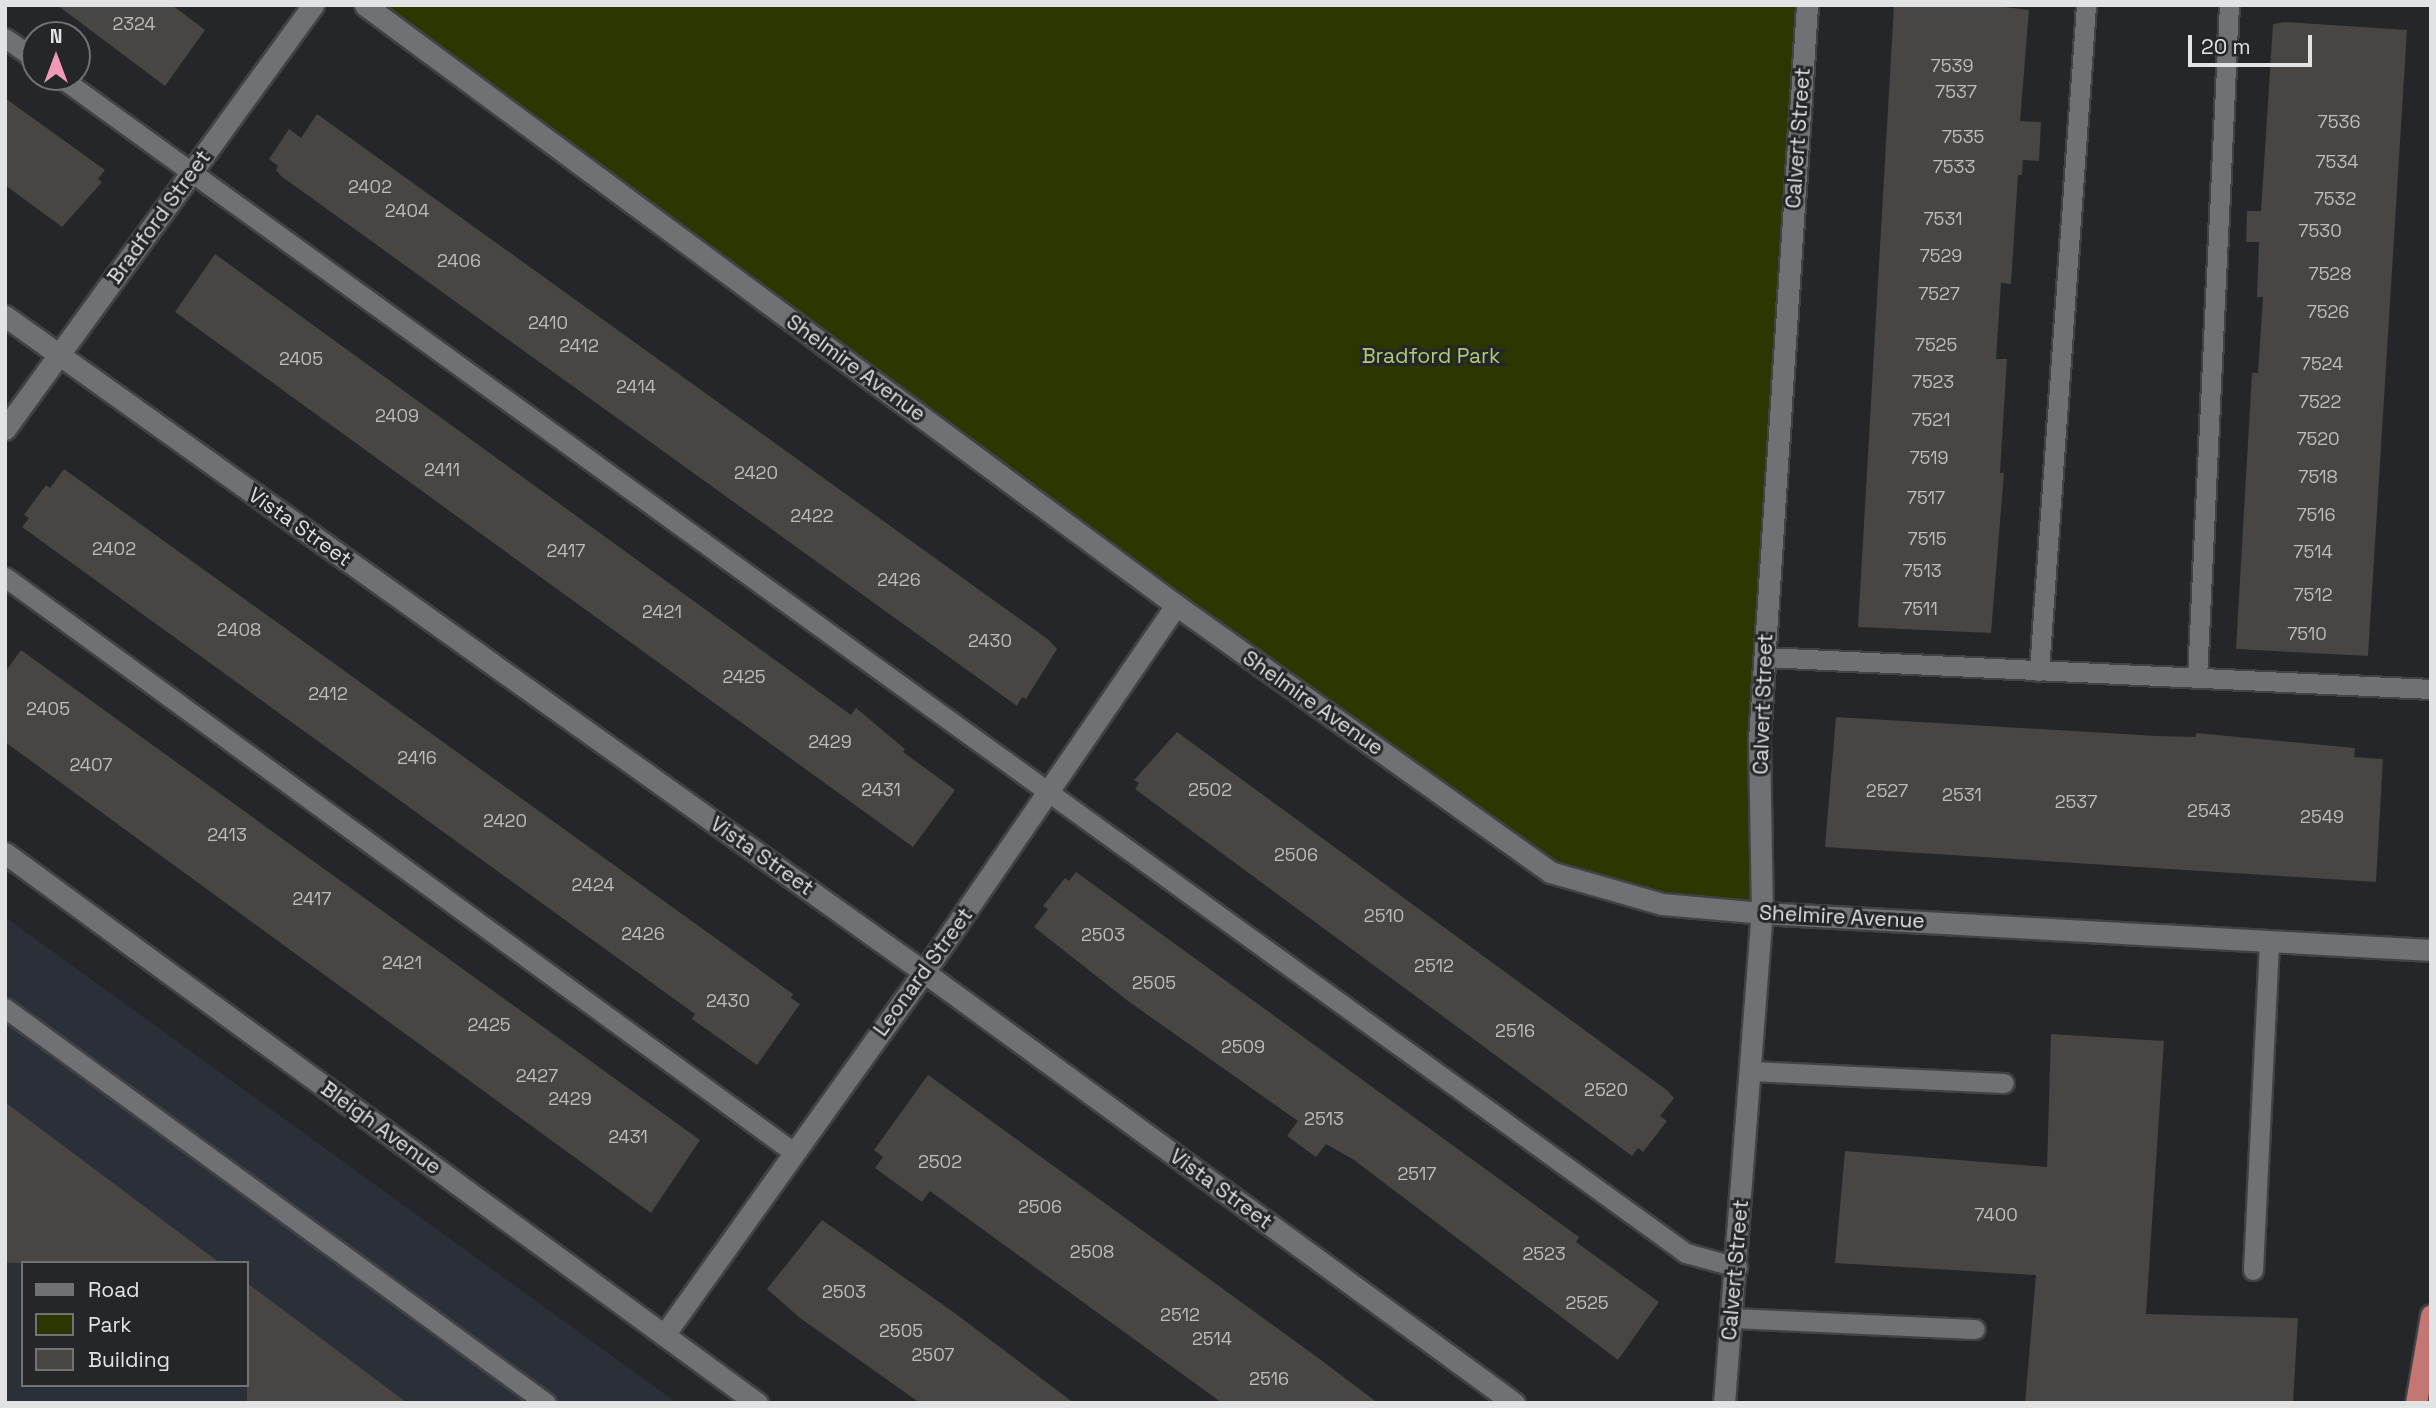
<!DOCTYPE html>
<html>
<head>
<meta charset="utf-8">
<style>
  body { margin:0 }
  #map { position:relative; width:2436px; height:1408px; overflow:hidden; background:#252629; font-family:"Space Grotesk",sans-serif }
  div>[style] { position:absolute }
  .built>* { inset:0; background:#2b2f37 }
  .green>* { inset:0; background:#2b3700 }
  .building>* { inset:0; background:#484542 }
  .roads { filter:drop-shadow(2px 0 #414245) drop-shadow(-2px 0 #414245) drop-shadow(0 2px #414245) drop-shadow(0 -2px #414245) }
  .service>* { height:19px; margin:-9.5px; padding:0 9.5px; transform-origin:9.5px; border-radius:9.5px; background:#6f7174 }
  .minor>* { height:21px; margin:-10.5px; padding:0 10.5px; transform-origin:10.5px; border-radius:10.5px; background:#6f7174 }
  .trunk>* { height:21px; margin:-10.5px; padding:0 10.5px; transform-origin:10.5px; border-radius:10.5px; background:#c47673 }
  span { translate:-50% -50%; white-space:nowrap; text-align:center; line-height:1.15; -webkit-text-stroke:6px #252629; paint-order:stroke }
  .number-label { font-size:18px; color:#bcbcbc }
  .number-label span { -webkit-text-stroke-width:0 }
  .street-label { font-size:21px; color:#e2e3e5 }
  .park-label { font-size:21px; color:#b2cb75 }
  .frame { position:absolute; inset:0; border:7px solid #e2e3e5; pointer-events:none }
  .legend { position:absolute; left:21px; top:1261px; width:228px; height:126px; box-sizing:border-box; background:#252629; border:2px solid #717274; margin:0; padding:9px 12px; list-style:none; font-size:21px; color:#e2e3e5 }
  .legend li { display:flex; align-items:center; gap:14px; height:35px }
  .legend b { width:35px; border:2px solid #717274 }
  .north { position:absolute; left:21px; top:21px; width:70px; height:70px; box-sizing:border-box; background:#252629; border:2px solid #717274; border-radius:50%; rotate:0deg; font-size:19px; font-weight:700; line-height:28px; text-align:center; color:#e2e3e5 }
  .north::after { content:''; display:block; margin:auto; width:24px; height:32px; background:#f09ab6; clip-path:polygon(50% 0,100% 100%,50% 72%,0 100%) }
  .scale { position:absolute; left:2188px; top:35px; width:124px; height:32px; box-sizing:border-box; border:4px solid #e2e3e5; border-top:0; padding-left:9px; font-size:21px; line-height:24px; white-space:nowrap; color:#e2e3e5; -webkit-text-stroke:5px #252629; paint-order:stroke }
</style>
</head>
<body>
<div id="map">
  <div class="built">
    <i style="clip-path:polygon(evenodd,5px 917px,677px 1403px,5px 1403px,5px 917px,23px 1263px,247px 1263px,247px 1385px,23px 1385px,23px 1263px)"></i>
  </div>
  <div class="green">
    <i style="clip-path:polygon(365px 5px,1807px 5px,1759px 740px,1762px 913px,1550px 872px)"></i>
  </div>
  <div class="building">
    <i style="clip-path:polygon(57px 5px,172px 5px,205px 30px,165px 86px)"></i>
    <i style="clip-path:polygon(1894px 5px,1989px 5px,2029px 10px,2020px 121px,2041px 122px,2039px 161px,2023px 160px,2022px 175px,2018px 175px,2011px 284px,2001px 283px,1996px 359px,2007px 359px,2000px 473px,2004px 473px,1991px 633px,1858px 627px)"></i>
    <i style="clip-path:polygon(2285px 22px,2407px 30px,2368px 656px,2236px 649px,2252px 373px,2258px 373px,2263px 297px,2257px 297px,2259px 242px,2246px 242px,2247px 211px,2261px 211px,2273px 24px)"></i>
    <i style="clip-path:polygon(5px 98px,105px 170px,98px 179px,102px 182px,62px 227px,5px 185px)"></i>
    <i style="clip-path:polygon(317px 114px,1049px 640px,1057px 649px,1026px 699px,1022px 697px,1017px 706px,281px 176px,276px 170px,278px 166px,269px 159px,289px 129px,301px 138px)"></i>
    <i style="clip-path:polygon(215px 254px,851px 715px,856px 708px,905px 749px,903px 752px,955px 790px,913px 847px,175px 312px)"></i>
    <i style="clip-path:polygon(64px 469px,793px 994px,791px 998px,800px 1004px,757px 1065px,692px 1019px,695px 1014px,22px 527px,29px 518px,24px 515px,46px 485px,50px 488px)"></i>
    <i style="clip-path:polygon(21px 650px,700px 1140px,651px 1213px,5px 742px,5px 672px)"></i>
    <i style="clip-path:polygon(1836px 717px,2157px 736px,2196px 737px,2196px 733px,2355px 748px,2354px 757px,2383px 759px,2376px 882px,1825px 847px)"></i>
    <i style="clip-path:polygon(1177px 732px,1668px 1091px,1674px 1098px,1660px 1116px,1667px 1121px,1643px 1152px,1638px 1148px,1632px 1156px,1135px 789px,1139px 783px,1134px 780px)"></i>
    <i style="clip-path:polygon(1076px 872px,1579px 1237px,1576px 1242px,1659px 1302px,1618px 1360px,1354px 1160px,1326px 1144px,1316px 1157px,1287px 1136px,1298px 1121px,1128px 1001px,1034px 927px,1048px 909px,1043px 906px,1065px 878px,1069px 881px)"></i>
    <i style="clip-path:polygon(2051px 1034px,2164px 1041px,2146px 1314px,2298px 1318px,2293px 1403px,2025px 1403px,2036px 1275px,1835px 1263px,1845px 1151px,2047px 1167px)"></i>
    <i style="clip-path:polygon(928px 1075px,1317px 1357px,1378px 1403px,1222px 1403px,930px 1191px,922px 1202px,875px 1168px,883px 1157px,874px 1150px)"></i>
    <i style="clip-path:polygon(5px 1102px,220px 1263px,5px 1263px)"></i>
    <i style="clip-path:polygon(822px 1220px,952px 1311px,1074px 1403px,920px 1403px,800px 1318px,767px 1289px)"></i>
    <i style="clip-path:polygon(247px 1283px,290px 1315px,407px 1403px,247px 1403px)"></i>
  </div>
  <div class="roads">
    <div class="service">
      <i style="left:5px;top:38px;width:37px;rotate:35deg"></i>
      <i style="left:60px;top:77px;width:2007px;rotate:35.88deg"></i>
      <i style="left:1686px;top:1253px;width:53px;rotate:15.4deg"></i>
      <i style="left:5px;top:577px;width:974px;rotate:36.11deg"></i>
      <i style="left:1765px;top:657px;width:667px;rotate:2.75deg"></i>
      <i style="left:2039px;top:671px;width:668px;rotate:-85.96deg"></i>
      <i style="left:2197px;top:678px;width:674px;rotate:-87.28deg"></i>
      <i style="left:5px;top:1008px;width:670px;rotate:36.13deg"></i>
      <i style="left:1750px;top:1071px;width:254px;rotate:2.7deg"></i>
      <i style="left:2253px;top:1270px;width:330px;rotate:-87.2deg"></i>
      <i style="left:1732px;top:1318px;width:243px;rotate:2.6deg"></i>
    </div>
    <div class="minor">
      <i style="left:365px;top:5px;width:1009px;rotate:36.5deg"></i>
      <i style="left:1176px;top:605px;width:460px;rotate:35.5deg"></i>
      <i style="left:1550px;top:872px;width:116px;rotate:15.9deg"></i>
      <i style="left:1662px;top:904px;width:100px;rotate:5.1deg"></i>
      <i style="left:1762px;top:913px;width:670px;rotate:3.17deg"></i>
      <i style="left:5px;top:316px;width:1129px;rotate:35.52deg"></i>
      <i style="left:924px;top:972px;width:731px;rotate:36.15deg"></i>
      <i style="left:5px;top:429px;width:524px;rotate:-54deg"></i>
      <i style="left:5px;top:853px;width:932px;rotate:36.18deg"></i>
      <i style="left:664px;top:1335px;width:447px;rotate:-54.4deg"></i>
      <i style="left:924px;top:972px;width:445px;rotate:-55.5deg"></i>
      <i style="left:1724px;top:1403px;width:491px;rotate:-85.6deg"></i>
      <i style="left:1762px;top:913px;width:173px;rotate:-91deg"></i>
      <i style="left:1759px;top:740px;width:737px;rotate:-86.26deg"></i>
    </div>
    <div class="trunk">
      <i style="left:2416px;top:1403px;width:89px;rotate:-80.3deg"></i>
    </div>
  </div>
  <div class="number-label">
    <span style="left:134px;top:24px">2324</span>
    <span style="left:1952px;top:66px">7539</span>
    <span style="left:1956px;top:92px">7537</span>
    <span style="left:2339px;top:122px">7536</span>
    <span style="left:1963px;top:137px">7535</span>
    <span style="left:2337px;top:162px">7534</span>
    <span style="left:1954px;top:167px">7533</span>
    <span style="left:370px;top:187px">2402</span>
    <span style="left:2335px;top:199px">7532</span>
    <span style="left:407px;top:211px">2404</span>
    <span style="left:1943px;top:219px">7531</span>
    <span style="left:2320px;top:231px">7530</span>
    <span style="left:1941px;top:256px">7529</span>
    <span style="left:459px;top:261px">2406</span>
    <span style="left:2330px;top:274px">7528</span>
    <span style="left:1939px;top:294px">7527</span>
    <span style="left:2328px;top:312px">7526</span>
    <span style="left:548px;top:323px">2410</span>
    <span style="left:1936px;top:345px">7525</span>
    <span style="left:579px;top:346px">2412</span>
    <span style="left:301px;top:359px">2405</span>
    <span style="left:2322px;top:364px">7524</span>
    <span style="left:1933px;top:382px">7523</span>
    <span style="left:636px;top:387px">2414</span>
    <span style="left:2320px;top:402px">7522</span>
    <span style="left:397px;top:416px">2409</span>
    <span style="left:1931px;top:420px">7521</span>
    <span style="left:2318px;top:439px">7520</span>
    <span style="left:1929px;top:458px">7519</span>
    <span style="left:442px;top:470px">2411</span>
    <span style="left:756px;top:473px">2420</span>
    <span style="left:2318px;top:477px">7518</span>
    <span style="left:1926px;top:498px">7517</span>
    <span style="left:2316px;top:515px">7516</span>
    <span style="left:812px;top:516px">2422</span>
    <span style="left:1927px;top:539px">7515</span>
    <span style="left:114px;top:549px">2402</span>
    <span style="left:566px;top:551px">2417</span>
    <span style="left:2313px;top:552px">7514</span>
    <span style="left:1922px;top:571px">7513</span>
    <span style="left:899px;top:580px">2426</span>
    <span style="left:2313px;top:595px">7512</span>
    <span style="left:1920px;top:609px">7511</span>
    <span style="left:662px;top:612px">2421</span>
    <span style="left:239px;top:630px">2408</span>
    <span style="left:2307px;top:634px">7510</span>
    <span style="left:990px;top:641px">2430</span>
    <span style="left:744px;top:677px">2425</span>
    <span style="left:328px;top:694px">2412</span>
    <span style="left:48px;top:709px">2405</span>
    <span style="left:830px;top:742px">2429</span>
    <span style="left:417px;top:758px">2416</span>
    <span style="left:91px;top:765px">2407</span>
    <span style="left:881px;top:790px">2431</span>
    <span style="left:1210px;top:790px">2502</span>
    <span style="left:1887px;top:791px">2527</span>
    <span style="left:1962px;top:795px">2531</span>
    <span style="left:2076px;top:802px">2537</span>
    <span style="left:2209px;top:811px">2543</span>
    <span style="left:2322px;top:817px">2549</span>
    <span style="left:505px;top:821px">2420</span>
    <span style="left:227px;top:835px">2413</span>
    <span style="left:1296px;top:855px">2506</span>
    <span style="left:593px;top:885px">2424</span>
    <span style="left:312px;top:899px">2417</span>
    <span style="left:1384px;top:916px">2510</span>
    <span style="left:643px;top:934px">2426</span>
    <span style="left:1103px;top:935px">2503</span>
    <span style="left:402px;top:963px">2421</span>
    <span style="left:1434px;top:966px">2512</span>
    <span style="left:1154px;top:983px">2505</span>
    <span style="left:728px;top:1001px">2430</span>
    <span style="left:489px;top:1025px">2425</span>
    <span style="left:1515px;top:1031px">2516</span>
    <span style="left:1243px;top:1047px">2509</span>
    <span style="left:537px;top:1076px">2427</span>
    <span style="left:1606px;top:1090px">2520</span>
    <span style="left:570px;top:1099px">2429</span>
    <span style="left:1324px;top:1119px">2513</span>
    <span style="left:628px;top:1137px">2431</span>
    <span style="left:940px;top:1162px">2502</span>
    <span style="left:1417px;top:1174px">2517</span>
    <span style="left:1040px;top:1207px">2506</span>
    <span style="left:1996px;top:1215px">7400</span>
    <span style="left:1092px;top:1252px">2508</span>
    <span style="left:1544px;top:1254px">2523</span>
    <span style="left:844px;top:1292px">2503</span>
    <span style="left:1587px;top:1303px">2525</span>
    <span style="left:1180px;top:1315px">2512</span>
    <span style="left:901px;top:1331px">2505</span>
    <span style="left:1212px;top:1339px">2514</span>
    <span style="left:933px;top:1355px">2507</span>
    <span style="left:1269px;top:1379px">2516</span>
  </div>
  <div class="street-label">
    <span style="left:1798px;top:138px;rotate:-86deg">Calvert Street</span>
    <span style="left:159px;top:217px;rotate:-54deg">Bradford Street</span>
    <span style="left:856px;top:368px;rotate:36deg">Shelmire Avenue</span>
    <span style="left:300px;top:527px;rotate:35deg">Vista Street</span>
    <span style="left:1313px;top:703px;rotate:35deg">Shelmire Avenue</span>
    <span style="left:1763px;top:704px;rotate:-88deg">Calvert Street</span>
    <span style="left:762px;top:856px;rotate:35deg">Vista Street</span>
    <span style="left:1842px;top:917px;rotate:3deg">Shelmire Avenue</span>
    <span style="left:923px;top:972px;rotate:-54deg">Leonard Street</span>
    <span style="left:381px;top:1128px;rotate:36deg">Bleigh Avenue</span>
    <span style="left:1221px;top:1189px;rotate:36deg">Vista Street</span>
    <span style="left:1735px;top:1270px;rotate:-85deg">Calvert Street</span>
  </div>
  <div class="park-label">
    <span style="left:1431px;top:356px">Bradford Park</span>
  </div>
  <div class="frame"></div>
  <ul class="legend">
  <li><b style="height:9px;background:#6f7174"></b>Road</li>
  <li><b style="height:19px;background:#2b3700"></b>Park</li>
  <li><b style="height:19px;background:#484542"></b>Building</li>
  </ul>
  <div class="north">N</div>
  <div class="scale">20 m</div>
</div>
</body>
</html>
